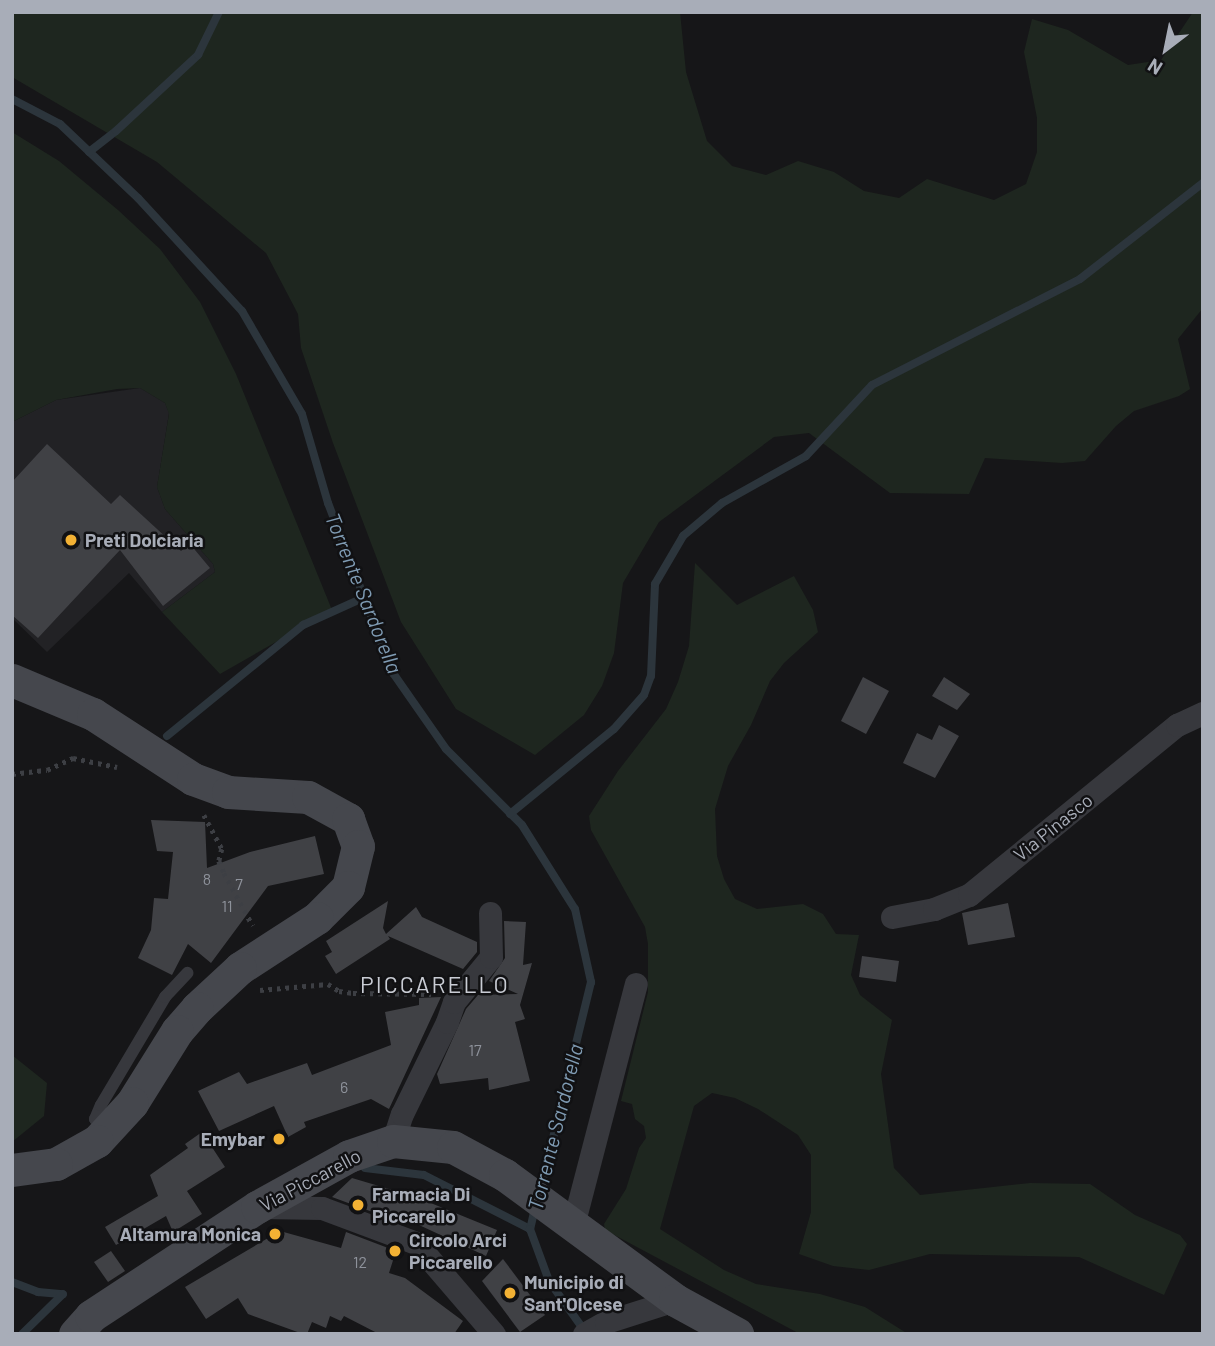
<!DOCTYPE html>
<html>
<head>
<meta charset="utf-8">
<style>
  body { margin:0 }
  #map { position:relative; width:1215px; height:1346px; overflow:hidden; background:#161618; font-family:Barlow,sans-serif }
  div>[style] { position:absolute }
  .built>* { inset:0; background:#222225 }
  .green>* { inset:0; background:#1e261f }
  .stream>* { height:8px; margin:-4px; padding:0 4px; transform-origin:4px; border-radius:4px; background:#2c353c }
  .building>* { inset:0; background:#404145 }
  .path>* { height:4.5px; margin-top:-2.25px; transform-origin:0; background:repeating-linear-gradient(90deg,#3d3f44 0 3.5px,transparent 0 8.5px) }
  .lane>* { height:12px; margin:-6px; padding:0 6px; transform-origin:6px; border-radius:6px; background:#37383d }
  .street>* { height:23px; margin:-11.5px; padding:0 11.5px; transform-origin:11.5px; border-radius:11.5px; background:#37383d }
  .secondary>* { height:33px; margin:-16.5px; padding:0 16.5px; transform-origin:16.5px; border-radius:16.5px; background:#45474d }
  .dots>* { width:19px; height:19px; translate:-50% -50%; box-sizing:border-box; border:4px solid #111113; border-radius:50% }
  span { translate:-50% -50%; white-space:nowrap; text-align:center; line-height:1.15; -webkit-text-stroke:5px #111113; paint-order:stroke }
  .number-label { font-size:16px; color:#8e929b }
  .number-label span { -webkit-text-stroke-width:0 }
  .poi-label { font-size:19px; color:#a8adb8; font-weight:700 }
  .left { translate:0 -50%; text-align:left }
  .right { translate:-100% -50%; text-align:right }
  .street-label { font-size:19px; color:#a8adb8 }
  .water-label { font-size:21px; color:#7f9bb3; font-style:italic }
  .quarter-label { font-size:23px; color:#c9ccd4; letter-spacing:2px }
  .frame { position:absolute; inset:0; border:14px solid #a8adb8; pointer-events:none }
  .north { position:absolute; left:1131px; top:14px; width:70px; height:70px; -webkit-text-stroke:5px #111113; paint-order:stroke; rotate:212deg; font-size:19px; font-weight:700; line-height:28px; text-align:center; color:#a8adb8 }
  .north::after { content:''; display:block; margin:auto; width:24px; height:32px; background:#a8adb8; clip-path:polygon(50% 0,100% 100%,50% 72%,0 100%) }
</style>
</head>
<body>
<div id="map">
  <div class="built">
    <i style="clip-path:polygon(140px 388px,165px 403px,169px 413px,157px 487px,165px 509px,213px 564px,215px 572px,162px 612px,129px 573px,47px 652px,12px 618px,12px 422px,56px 400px)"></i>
  </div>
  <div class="green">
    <i style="clip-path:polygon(12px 12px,680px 12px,686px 72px,707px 141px,732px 166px,766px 175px,798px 161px,834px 172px,864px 191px,899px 198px,927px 179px,994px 200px,1026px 184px,1037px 152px,1037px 118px,1024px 52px,1032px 19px,1068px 30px,1128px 65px,1161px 60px,1193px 12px,1203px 12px,1203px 308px,1178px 339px,1190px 389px,1179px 396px,1134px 411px,1116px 426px,1085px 461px,1062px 463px,985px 458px,969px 494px,890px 493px,809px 433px,774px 437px,659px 522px,623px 583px,614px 653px,602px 686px,584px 715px,535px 755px,456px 709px,401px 622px,333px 443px,301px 348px,298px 314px,266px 253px,157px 162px,12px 77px)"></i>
    <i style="clip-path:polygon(12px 132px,59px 161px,118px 210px,160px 249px,200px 302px,236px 374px,332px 610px,220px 674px,162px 612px,215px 572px,213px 564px,165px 509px,157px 487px,169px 414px,165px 403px,140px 388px,117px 389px,56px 400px,12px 422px)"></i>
    <i style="clip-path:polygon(695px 563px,737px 605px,794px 576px,813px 610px,818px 632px,784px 663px,770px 681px,751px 725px,728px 766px,715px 809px,717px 856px,724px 879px,735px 899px,757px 909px,803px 904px,823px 914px,836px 934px,859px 935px,851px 975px,860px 995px,892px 1020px,881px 1074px,894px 1168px,920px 1195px,1030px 1183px,1090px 1184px,1135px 1215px,1180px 1235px,1187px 1244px,1164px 1295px,1079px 1257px,930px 1254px,869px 1270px,833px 1266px,799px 1254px,811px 1212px,811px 1155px,798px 1135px,758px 1109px,735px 1098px,712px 1093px,694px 1106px,660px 1229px,724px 1270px,756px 1284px,820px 1294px,865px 1307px,908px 1334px,800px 1334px,605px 1230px,604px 1224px,626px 1189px,639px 1148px,646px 1138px,644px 1126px,635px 1119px,632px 1104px,621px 1101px,648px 992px,648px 944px,645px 927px,591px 830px,589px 816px,618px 771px,666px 709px,678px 682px,689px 646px)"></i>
    <i style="clip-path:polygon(12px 1055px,47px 1083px,44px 1116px,12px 1142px)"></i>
  </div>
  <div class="stream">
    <i style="left:12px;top:99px;width:54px;rotate:27.5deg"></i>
    <i style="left:60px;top:124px;width:108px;rotate:43.5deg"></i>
    <i style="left:138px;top:198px;width:154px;rotate:47.4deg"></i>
    <i style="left:242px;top:311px;width:119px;rotate:59.8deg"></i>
    <i style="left:302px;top:414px;width:93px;rotate:73.7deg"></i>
    <i style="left:328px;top:503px;width:182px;rotate:69.1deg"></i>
    <i style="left:393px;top:673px;width:93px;rotate:55.1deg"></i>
    <i style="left:446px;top:749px;width:107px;rotate:45deg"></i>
    <i style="left:522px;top:825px;width:99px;rotate:57.8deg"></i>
    <i style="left:575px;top:909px;width:75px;rotate:77.6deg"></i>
    <i style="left:591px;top:982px;width:216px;rotate:103.7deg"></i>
    <i style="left:89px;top:152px;width:34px;rotate:-38deg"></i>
    <i style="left:116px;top:131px;width:112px;rotate:-42.8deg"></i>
    <i style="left:198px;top:55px;width:48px;rotate:-64deg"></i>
    <i style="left:167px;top:736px;width:176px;rotate:-39.2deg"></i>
    <i style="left:303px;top:625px;width:66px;rotate:-24.2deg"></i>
    <i style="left:510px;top:814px;width:134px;rotate:-39.3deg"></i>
    <i style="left:614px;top:729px;width:45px;rotate:-48.6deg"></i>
    <i style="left:644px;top:695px;width:20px;rotate:-70deg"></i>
    <i style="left:651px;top:676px;width:92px;rotate:-87.5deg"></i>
    <i style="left:655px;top:584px;width:56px;rotate:-59.7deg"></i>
    <i style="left:683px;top:536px;width:51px;rotate:-40.2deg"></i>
    <i style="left:722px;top:503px;width:96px;rotate:-29.2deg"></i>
    <i style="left:806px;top:456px;width:97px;rotate:-47.1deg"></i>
    <i style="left:872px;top:385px;width:233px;rotate:-27deg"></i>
    <i style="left:1080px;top:279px;width:156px;rotate:-38deg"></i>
    <i style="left:365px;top:1168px;width:59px;rotate:6.8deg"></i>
    <i style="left:424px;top:1175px;width:119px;rotate:27deg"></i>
    <i style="left:535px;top:1208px;width:22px;rotate:103deg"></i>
    <i style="left:530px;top:1229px;width:55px;rotate:69.9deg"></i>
    <i style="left:549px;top:1281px;width:60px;rotate:54.5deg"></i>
    <i style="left:12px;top:1282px;width:28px;rotate:21deg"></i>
    <i style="left:38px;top:1292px;width:25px;rotate:5deg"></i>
    <i style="left:22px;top:1334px;width:57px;rotate:-44.3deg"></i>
  </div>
  <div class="building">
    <i style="clip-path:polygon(47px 444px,111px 504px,120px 495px,181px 551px,190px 544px,210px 568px,163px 606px,120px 550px,38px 638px,12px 615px,12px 482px)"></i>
    <i style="clip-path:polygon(863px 677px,889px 691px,866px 734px,841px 721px)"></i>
    <i style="clip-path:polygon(944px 677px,970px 694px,957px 710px,932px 696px)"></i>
    <i style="clip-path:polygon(939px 725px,959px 736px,935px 778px,903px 763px,917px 733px,932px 740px)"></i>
    <i style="clip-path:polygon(151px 820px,205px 822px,207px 868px,250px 852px,315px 836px,324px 874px,268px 886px,211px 963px,188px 944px,172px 975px,138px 958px,151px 930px,154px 898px,168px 899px,173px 852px,157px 851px)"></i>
    <i style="clip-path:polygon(388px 901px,383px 928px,386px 934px,416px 907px,422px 917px,477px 942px,477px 952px,463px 969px,388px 936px,390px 939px,336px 974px,325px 956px,332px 952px,326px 941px)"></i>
    <i style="clip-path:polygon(1008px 903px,1015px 937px,968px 945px,962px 913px)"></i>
    <i style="clip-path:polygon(504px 921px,526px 922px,523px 965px,532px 963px,520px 1005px,525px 1019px,515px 1022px,530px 1081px,489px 1090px,488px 1078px,440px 1084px,437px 1074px,466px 1009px,478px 995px,518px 994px,489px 981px,505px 958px)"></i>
    <i style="clip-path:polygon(862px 956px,899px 961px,896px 982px,859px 977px)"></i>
    <i style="clip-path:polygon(441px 997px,389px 1109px,371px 1099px,304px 1122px,306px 1127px,288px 1137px,274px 1106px,219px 1131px,198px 1091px,239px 1072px,247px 1084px,307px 1063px,312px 1075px,391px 1045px,385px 1012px,419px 1005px,419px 998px)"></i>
    <i style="clip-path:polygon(202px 1132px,225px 1167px,187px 1191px,202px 1214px,173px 1232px,166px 1216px,116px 1245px,105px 1227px,158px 1196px,150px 1175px,188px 1148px,185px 1144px)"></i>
    <i style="clip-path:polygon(352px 1178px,416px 1197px,497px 1230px,486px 1256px,406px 1219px,405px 1224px,332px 1197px)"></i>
    <i style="clip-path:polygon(280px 1231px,341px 1248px,346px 1232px,396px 1251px,389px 1273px,405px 1278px,463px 1321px,454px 1334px,379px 1334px,344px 1316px,341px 1321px,330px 1316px,326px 1328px,312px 1322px,307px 1334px,303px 1334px,248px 1314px,238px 1298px,206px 1319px,185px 1287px)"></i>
    <i style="clip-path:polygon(111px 1251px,125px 1271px,108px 1282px,94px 1262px)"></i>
    <i style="clip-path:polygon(503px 1259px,545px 1315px,520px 1332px,482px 1281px)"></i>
  </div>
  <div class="path">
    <i style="left:12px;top:774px;width:35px;rotate:-7deg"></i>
    <i style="left:47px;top:770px;width:29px;rotate:-25deg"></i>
    <i style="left:73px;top:758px;width:45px;rotate:11.6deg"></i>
    <i style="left:204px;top:815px;width:38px;rotate:62deg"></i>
    <i style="left:222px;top:849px;width:12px;rotate:104deg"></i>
    <i style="left:219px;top:861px;width:13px;rotate:67deg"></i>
    <i style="left:224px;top:873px;width:60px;rotate:61.3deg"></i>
    <i style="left:260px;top:990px;width:68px;rotate:-5deg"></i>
    <i style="left:328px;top:984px;width:13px;rotate:32deg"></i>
    <i style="left:339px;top:991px;width:14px;rotate:8deg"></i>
    <i style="left:353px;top:993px;width:78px;rotate:0.7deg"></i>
  </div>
  <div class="lane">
    <i style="left:103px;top:1128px;width:12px;rotate:-132deg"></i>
    <i style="left:95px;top:1119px;width:15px;rotate:-67deg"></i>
    <i style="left:101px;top:1105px;width:126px;rotate:-59.3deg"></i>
    <i style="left:165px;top:997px;width:33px;rotate:-47deg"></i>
  </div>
  <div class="street">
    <i style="left:892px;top:917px;width:43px;rotate:-10.8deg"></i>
    <i style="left:934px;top:909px;width:38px;rotate:-22deg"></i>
    <i style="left:969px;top:895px;width:269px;rotate:-39.3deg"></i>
    <i style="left:1177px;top:725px;width:29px;rotate:-25deg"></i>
    <i style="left:393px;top:1141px;width:28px;rotate:-72deg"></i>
    <i style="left:402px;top:1114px;width:102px;rotate:-63.9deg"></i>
    <i style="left:447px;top:1022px;width:21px;rotate:-71deg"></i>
    <i style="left:454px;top:1002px;width:58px;rotate:-50.6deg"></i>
    <i style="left:491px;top:957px;width:44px;rotate:-91.3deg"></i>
    <i style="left:261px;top:1207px;width:61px;rotate:0.9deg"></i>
    <i style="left:322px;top:1208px;width:100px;rotate:20.4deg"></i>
    <i style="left:416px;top:1243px;width:120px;rotate:49.4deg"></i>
    <i style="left:573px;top:1225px;width:249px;rotate:-75.4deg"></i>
    <i style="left:584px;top:1334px;width:25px;rotate:-29deg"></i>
    <i style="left:606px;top:1322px;width:72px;rotate:-17.7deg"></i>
  </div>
  <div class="secondary">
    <i style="left:12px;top:680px;width:88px;rotate:22.8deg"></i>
    <i style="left:93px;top:714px;width:119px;rotate:33deg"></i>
    <i style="left:193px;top:779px;width:37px;rotate:20deg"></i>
    <i style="left:228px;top:792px;width:80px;rotate:3.6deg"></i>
    <i style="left:308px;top:797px;width:46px;rotate:28.8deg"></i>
    <i style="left:348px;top:819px;width:29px;rotate:70deg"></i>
    <i style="left:358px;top:846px;width:42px;rotate:103.7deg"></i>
    <i style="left:348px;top:887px;width:44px;rotate:135deg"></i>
    <i style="left:317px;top:918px;width:92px;rotate:147deg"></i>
    <i style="left:240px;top:968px;width:59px;rotate:137.1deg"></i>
    <i style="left:197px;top:1008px;width:30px;rotate:131deg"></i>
    <i style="left:177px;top:1031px;width:85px;rotate:122deg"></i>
    <i style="left:132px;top:1103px;width:52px;rotate:132.6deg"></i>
    <i style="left:97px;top:1141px;width:47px;rotate:150.7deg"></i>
    <i style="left:56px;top:1164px;width:44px;rotate:172.2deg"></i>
    <i style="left:75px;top:1334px;width:24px;rotate:-48deg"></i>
    <i style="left:91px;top:1316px;width:199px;rotate:-33.3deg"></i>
    <i style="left:257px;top:1207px;width:105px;rotate:-29deg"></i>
    <i style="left:349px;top:1156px;width:46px;rotate:-18.8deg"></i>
    <i style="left:393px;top:1141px;width:60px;rotate:5.7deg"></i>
    <i style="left:453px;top:1147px;width:59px;rotate:28.3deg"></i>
    <i style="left:505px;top:1175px;width:211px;rotate:36.3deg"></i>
    <i style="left:675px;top:1300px;width:71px;rotate:28.7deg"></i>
  </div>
  <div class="dots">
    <i style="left:71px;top:540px;background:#f2b134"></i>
    <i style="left:279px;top:1139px;background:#f2b134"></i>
    <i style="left:358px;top:1205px;background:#f2b134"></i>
    <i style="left:275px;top:1234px;background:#f2b134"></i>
    <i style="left:395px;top:1251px;background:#f2b134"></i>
    <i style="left:510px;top:1293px;background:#f2b134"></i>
  </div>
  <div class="number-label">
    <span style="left:207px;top:879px">8</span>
    <span style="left:239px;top:884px">7</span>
    <span style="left:227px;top:906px">11</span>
    <span style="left:475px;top:1050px">17</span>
    <span style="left:344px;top:1087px">6</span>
    <span style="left:360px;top:1262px">12</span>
  </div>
  <div class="poi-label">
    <span class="left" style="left:85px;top:540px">Preti Dolciaria</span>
    <span class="right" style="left:265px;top:1139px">Emybar</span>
    <span class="left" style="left:372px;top:1205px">Farmacia Di<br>Piccarello</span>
    <span class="right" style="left:261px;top:1234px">Altamura Monica</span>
    <span class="left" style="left:409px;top:1251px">Circolo Arci<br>Piccarello</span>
    <span class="left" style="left:524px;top:1293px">Municipio di<br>Sant'Olcese</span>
  </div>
  <div class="street-label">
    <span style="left:1053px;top:827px;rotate:-39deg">Via Pinasco</span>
    <span style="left:310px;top:1180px;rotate:-28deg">Via Piccarello</span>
  </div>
  <div class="water-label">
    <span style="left:364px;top:593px;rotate:68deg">Torrente Sardorella</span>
    <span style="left:555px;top:1127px;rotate:-76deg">Torrente Sardorella</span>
  </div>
  <div class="quarter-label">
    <span style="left:435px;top:984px">PICCARELLO</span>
  </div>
  <div class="frame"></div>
  <div class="north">N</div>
</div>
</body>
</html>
